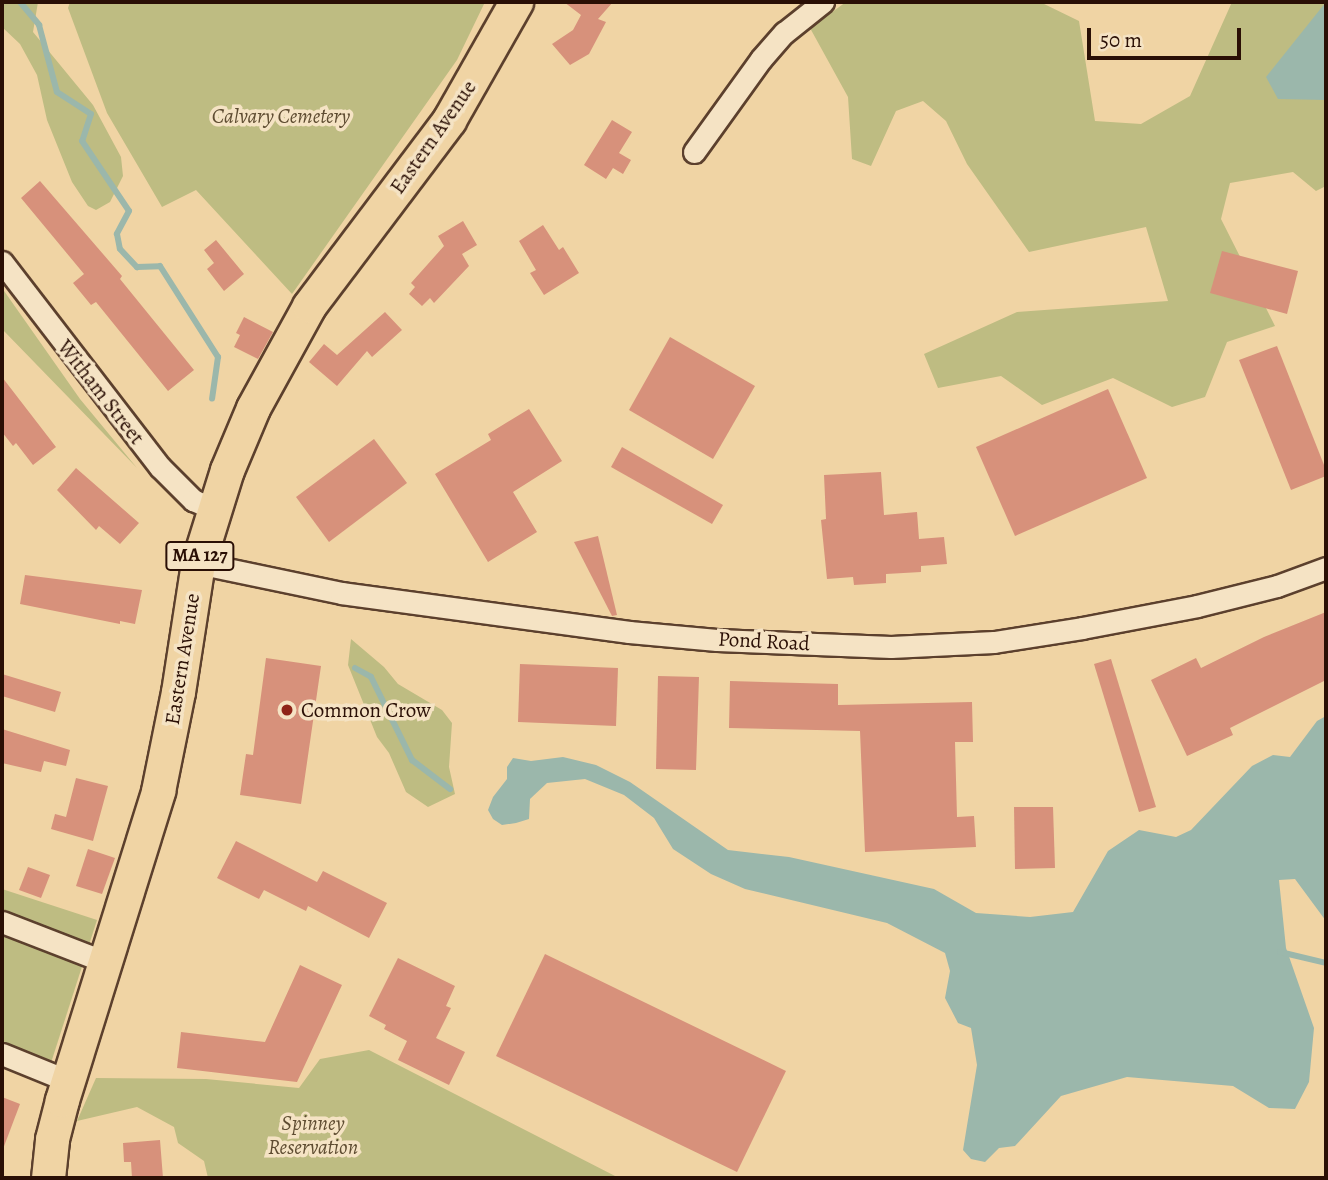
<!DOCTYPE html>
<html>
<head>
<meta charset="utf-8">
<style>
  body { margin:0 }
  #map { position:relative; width:1328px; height:1180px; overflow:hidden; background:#f0d4a4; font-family:Alegreya,serif }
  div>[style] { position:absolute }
  .green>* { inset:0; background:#bebc82 }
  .water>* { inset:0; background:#9bb7ab }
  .stream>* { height:6px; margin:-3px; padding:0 3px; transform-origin:3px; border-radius:3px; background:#9bb7ab }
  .building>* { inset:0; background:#d7917b }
  .roads { filter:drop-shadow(2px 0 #5c402d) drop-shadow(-2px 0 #5c402d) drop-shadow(0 2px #5c402d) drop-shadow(0 -2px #5c402d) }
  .minor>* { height:21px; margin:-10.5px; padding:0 10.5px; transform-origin:10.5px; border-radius:10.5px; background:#f5e3c4 }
  .primary>* { height:33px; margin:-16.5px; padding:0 16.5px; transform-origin:16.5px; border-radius:16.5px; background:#f0d4a4 }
  .dots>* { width:19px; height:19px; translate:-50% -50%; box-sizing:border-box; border:4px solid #f5e3c4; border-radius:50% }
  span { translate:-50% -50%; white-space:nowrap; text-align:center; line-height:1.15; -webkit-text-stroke:7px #f5e3c4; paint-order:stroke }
  .shield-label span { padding:2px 5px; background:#f5e3c4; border:2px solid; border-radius:5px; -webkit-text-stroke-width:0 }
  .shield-label { font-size:19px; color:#2a0f05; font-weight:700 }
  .park-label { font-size:21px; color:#5e4c31; font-style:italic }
  .street-label { font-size:21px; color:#2a0f05 }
  .poi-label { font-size:21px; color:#2a0f05 }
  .left { translate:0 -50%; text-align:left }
  .frame { position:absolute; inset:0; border:4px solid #2a0f05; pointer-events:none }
  .scale { position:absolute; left:1087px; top:28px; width:154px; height:32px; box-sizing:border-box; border:4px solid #2a0f05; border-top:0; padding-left:9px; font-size:21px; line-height:24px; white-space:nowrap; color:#2a0f05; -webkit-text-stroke:5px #f5e3c4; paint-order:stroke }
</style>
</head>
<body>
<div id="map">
  <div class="green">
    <i style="clip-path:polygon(2px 2px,38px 2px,33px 32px,93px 105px,121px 157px,123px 176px,110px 202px,96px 210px,88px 206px,72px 182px,47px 120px,37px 75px,20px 44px,2px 27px)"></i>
    <i style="clip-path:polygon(70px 2px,485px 2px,457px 60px,292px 294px,196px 190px,162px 207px,107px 113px,68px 8px)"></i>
    <i style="clip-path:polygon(846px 2px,1040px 2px,1079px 21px,1095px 121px,1141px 124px,1190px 96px,1232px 2px,1326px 2px,1326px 186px,1316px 191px,1293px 172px,1230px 183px,1221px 219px,1275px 326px,1227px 342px,1205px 397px,1172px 407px,1113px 378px,1042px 405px,1001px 376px,938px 388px,924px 354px,1017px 312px,1168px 301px,1146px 227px,1029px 252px,967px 164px,946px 121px,923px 101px,896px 111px,871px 166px,852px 159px,848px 97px,810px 28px)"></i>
    <i style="clip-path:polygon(2px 288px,80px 399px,137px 468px,2px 329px)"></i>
    <i style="clip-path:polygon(351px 639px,384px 667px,398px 684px,442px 710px,452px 723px,449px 767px,455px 794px,428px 807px,406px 792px,389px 753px,377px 737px,348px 665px)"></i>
    <i style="clip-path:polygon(2px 889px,97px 920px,49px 1069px,2px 1052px)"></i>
    <i style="clip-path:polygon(369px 1050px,619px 1178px,208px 1178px,204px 1161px,178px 1143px,174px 1127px,137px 1107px,77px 1121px,96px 1078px,206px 1079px,299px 1088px,320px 1059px)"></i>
  </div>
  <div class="water">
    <i style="clip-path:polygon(1326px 2px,1326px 100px,1278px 99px,1266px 77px)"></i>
    <i style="clip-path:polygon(1326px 716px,1326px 921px,1295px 879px,1279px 880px,1286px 948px,1314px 1028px,1309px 1082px,1295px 1109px,1269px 1108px,1233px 1086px,1127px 1077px,1061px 1096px,1015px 1146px,999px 1148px,985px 1162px,971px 1159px,963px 1150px,977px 1065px,971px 1028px,958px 1023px,945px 998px,950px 971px,945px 953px,887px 923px,745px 889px,711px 874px,673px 849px,654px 818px,624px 795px,585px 779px,547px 783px,530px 799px,529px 819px,516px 823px,502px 825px,493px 819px,488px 810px,493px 797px,507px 779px,507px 767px,513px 758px,531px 761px,563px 757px,596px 765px,630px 782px,728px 850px,789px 857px,934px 889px,976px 913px,1030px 917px,1073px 912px,1108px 851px,1139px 830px,1176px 837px,1191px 830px,1252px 766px,1273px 755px,1290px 757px,1317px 721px)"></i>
  </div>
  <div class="stream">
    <i style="left:20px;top:2px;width:30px;rotate:50deg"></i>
    <i style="left:39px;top:25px;width:69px;rotate:75deg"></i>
    <i style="left:57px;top:92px;width:40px;rotate:32.9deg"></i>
    <i style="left:91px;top:114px;width:28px;rotate:108deg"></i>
    <i style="left:82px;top:141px;width:84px;rotate:56.1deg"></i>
    <i style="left:129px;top:211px;width:26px;rotate:118deg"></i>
    <i style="left:117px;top:234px;width:15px;rotate:79deg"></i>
    <i style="left:120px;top:249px;width:25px;rotate:47deg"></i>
    <i style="left:137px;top:267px;width:23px;rotate:-2deg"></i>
    <i style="left:160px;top:266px;width:108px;rotate:57.5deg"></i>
    <i style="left:218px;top:357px;width:42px;rotate:98.1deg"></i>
    <i style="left:355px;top:668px;width:18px;rotate:29deg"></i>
    <i style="left:371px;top:677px;width:93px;rotate:63.7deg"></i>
    <i style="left:412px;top:760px;width:48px;rotate:37.3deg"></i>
    <i style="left:1280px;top:952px;width:47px;rotate:13.4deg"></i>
  </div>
  <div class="building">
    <i style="clip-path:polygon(564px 2px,613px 2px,598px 19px,606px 22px,589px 54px,570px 65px,552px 44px,573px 30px,581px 15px)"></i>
    <i style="clip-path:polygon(612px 120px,632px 132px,619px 153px,631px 160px,623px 174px,613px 168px,606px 179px,584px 165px)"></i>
    <i style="clip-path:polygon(40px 181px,122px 276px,120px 279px,194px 370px,168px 391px,96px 302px,91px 305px,73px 283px,84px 274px,21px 198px)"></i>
    <i style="clip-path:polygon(463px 221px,477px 245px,462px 254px,469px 266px,434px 303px,430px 298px,422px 306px,409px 294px,415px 287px,411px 283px,444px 246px,438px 236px)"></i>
    <i style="clip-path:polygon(543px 225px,559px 250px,563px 247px,579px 273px,544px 295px,530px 273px,536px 270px,519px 241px)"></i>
    <i style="clip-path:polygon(216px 240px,244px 274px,224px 291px,207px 269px,214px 263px,204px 250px)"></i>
    <i style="clip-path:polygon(1222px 251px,1298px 271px,1287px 314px,1210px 293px)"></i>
    <i style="clip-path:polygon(385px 312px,402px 330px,372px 357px,367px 351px,337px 386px,309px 362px,324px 344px,337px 355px)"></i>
    <i style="clip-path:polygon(244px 317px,273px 332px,258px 359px,234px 347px,240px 335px,236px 333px)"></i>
    <i style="clip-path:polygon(670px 337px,755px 386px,713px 459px,629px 410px)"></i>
    <i style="clip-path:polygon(1277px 346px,1326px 470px,1326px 476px,1291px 490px,1239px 360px)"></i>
    <i style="clip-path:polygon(2px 377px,56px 447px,33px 465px,16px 443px,13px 446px,2px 432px)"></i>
    <i style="clip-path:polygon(1108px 389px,1147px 478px,1015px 536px,976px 447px)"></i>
    <i style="clip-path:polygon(529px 409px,562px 461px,513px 492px,537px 532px,488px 562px,435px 474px,491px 440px,488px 434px)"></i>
    <i style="clip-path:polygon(374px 439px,407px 483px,329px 542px,296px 497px)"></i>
    <i style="clip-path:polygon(622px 447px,723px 505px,712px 524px,611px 467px)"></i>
    <i style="clip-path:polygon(76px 468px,139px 523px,120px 544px,99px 526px,96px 530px,57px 490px)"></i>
    <i style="clip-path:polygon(881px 472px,884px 515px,917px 512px,919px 539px,944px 537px,947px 564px,921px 566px,921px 572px,886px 574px,886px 583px,854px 585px,853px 577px,827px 579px,821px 520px,826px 519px,824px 475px)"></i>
    <i style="clip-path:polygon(598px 536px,617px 615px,612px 616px,574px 542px)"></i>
    <i style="clip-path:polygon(25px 575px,142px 590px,135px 624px,120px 621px,120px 624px,20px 604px)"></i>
    <i style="clip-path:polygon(1326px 612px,1326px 680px,1230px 728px,1233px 735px,1187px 756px,1151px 680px,1196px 658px,1201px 668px,1264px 637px)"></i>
    <i style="clip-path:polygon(266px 658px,321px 666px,301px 804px,240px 795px,246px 754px,253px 755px)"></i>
    <i style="clip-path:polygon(1111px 659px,1156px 807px,1139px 812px,1094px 664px)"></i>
    <i style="clip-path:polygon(520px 664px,618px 668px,616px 726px,518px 722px)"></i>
    <i style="clip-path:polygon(2px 674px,61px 692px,55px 712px,2px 696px)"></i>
    <i style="clip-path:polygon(658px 676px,699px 677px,696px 770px,656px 769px)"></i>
    <i style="clip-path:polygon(730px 681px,838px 684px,838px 705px,972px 702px,973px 742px,955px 742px,957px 817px,974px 816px,976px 847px,865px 852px,860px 731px,729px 728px)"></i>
    <i style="clip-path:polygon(2px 729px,70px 750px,66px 766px,44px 761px,41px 772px,2px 763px)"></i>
    <i style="clip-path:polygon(76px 778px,108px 786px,93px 841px,51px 829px,55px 814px,66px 817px)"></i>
    <i style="clip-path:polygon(1014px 807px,1053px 807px,1055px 868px,1015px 869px)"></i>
    <i style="clip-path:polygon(236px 841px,317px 882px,323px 871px,387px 903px,369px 938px,308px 906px,306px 911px,264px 890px,259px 899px,217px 878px)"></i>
    <i style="clip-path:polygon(88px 849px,115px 858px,102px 894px,76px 886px)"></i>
    <i style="clip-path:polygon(28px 867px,50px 875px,41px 898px,19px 890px)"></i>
    <i style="clip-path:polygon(545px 954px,786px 1071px,737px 1172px,496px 1056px)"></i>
    <i style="clip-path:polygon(398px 958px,455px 986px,446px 1006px,451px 1008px,436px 1038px,465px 1052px,449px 1085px,398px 1060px,407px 1041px,384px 1029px,386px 1025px,369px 1016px)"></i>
    <i style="clip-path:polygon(300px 965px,342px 985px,297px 1082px,177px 1068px,181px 1032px,265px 1042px)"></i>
    <i style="clip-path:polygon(2px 1097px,20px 1104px,3px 1149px,2px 1149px)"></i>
    <i style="clip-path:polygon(160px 1140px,163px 1178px,132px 1178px,131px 1162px,124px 1162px,123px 1143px)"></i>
  </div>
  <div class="roads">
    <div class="minor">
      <i style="left:694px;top:152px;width:115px;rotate:-54.2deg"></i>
      <i style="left:761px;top:59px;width:35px;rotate:-49deg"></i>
      <i style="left:784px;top:33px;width:50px;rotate:-38.5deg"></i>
      <i style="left:2px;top:262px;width:259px;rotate:52.4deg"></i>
      <i style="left:160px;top:467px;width:47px;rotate:45deg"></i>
      <i style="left:193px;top:500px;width:22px;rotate:24deg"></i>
      <i style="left:198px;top:563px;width:146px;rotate:11.8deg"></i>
      <i style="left:341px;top:593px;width:291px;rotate:7.7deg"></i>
      <i style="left:629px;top:632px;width:88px;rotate:5.2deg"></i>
      <i style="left:717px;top:640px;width:174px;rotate:2.3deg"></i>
      <i style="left:891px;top:647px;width:103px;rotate:-2.8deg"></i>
      <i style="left:994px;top:642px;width:89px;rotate:-9deg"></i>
      <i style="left:1082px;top:628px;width:117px;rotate:-10.8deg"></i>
      <i style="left:1197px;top:606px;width:82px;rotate:-14deg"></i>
      <i style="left:1277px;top:586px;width:52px;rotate:-20.2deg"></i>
      <i style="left:2px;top:922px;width:110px;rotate:21.2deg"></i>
      <i style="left:2px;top:1054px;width:71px;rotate:22.2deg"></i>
    </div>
    <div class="primary">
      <i style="left:48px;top:1178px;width:39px;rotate:-84deg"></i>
      <i style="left:52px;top:1139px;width:40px;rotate:-75.6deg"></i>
      <i style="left:62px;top:1100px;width:324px;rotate:-72.7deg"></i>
      <i style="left:158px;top:791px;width:101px;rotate:-78.6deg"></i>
      <i style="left:178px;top:692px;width:131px;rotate:-81.2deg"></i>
      <i style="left:198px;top:563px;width:97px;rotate:-72.7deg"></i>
      <i style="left:227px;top:470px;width:67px;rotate:-67.2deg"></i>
      <i style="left:253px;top:408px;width:116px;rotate:-61.2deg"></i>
      <i style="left:309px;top:306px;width:233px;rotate:-53deg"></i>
      <i style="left:449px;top:120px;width:136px;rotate:-60.4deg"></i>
    </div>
  </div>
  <div class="dots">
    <i style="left:287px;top:710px;background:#8f2418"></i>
  </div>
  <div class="shield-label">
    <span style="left:200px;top:556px">MA 127</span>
  </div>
  <div class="park-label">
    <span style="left:281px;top:116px">Calvary Cemetery</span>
    <span style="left:313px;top:1135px">Spinney<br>Reservation</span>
  </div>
  <div class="street-label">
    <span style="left:433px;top:137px;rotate:-55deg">Eastern Avenue</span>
    <span style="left:101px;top:392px;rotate:52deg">Witham Street</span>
    <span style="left:764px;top:641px;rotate:3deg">Pond Road</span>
    <span style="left:182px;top:659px;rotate:-81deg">Eastern Avenue</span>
  </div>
  <div class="poi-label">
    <span class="left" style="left:301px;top:710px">Common Crow</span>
  </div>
  <div class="frame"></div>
  <div class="scale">50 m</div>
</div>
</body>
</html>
